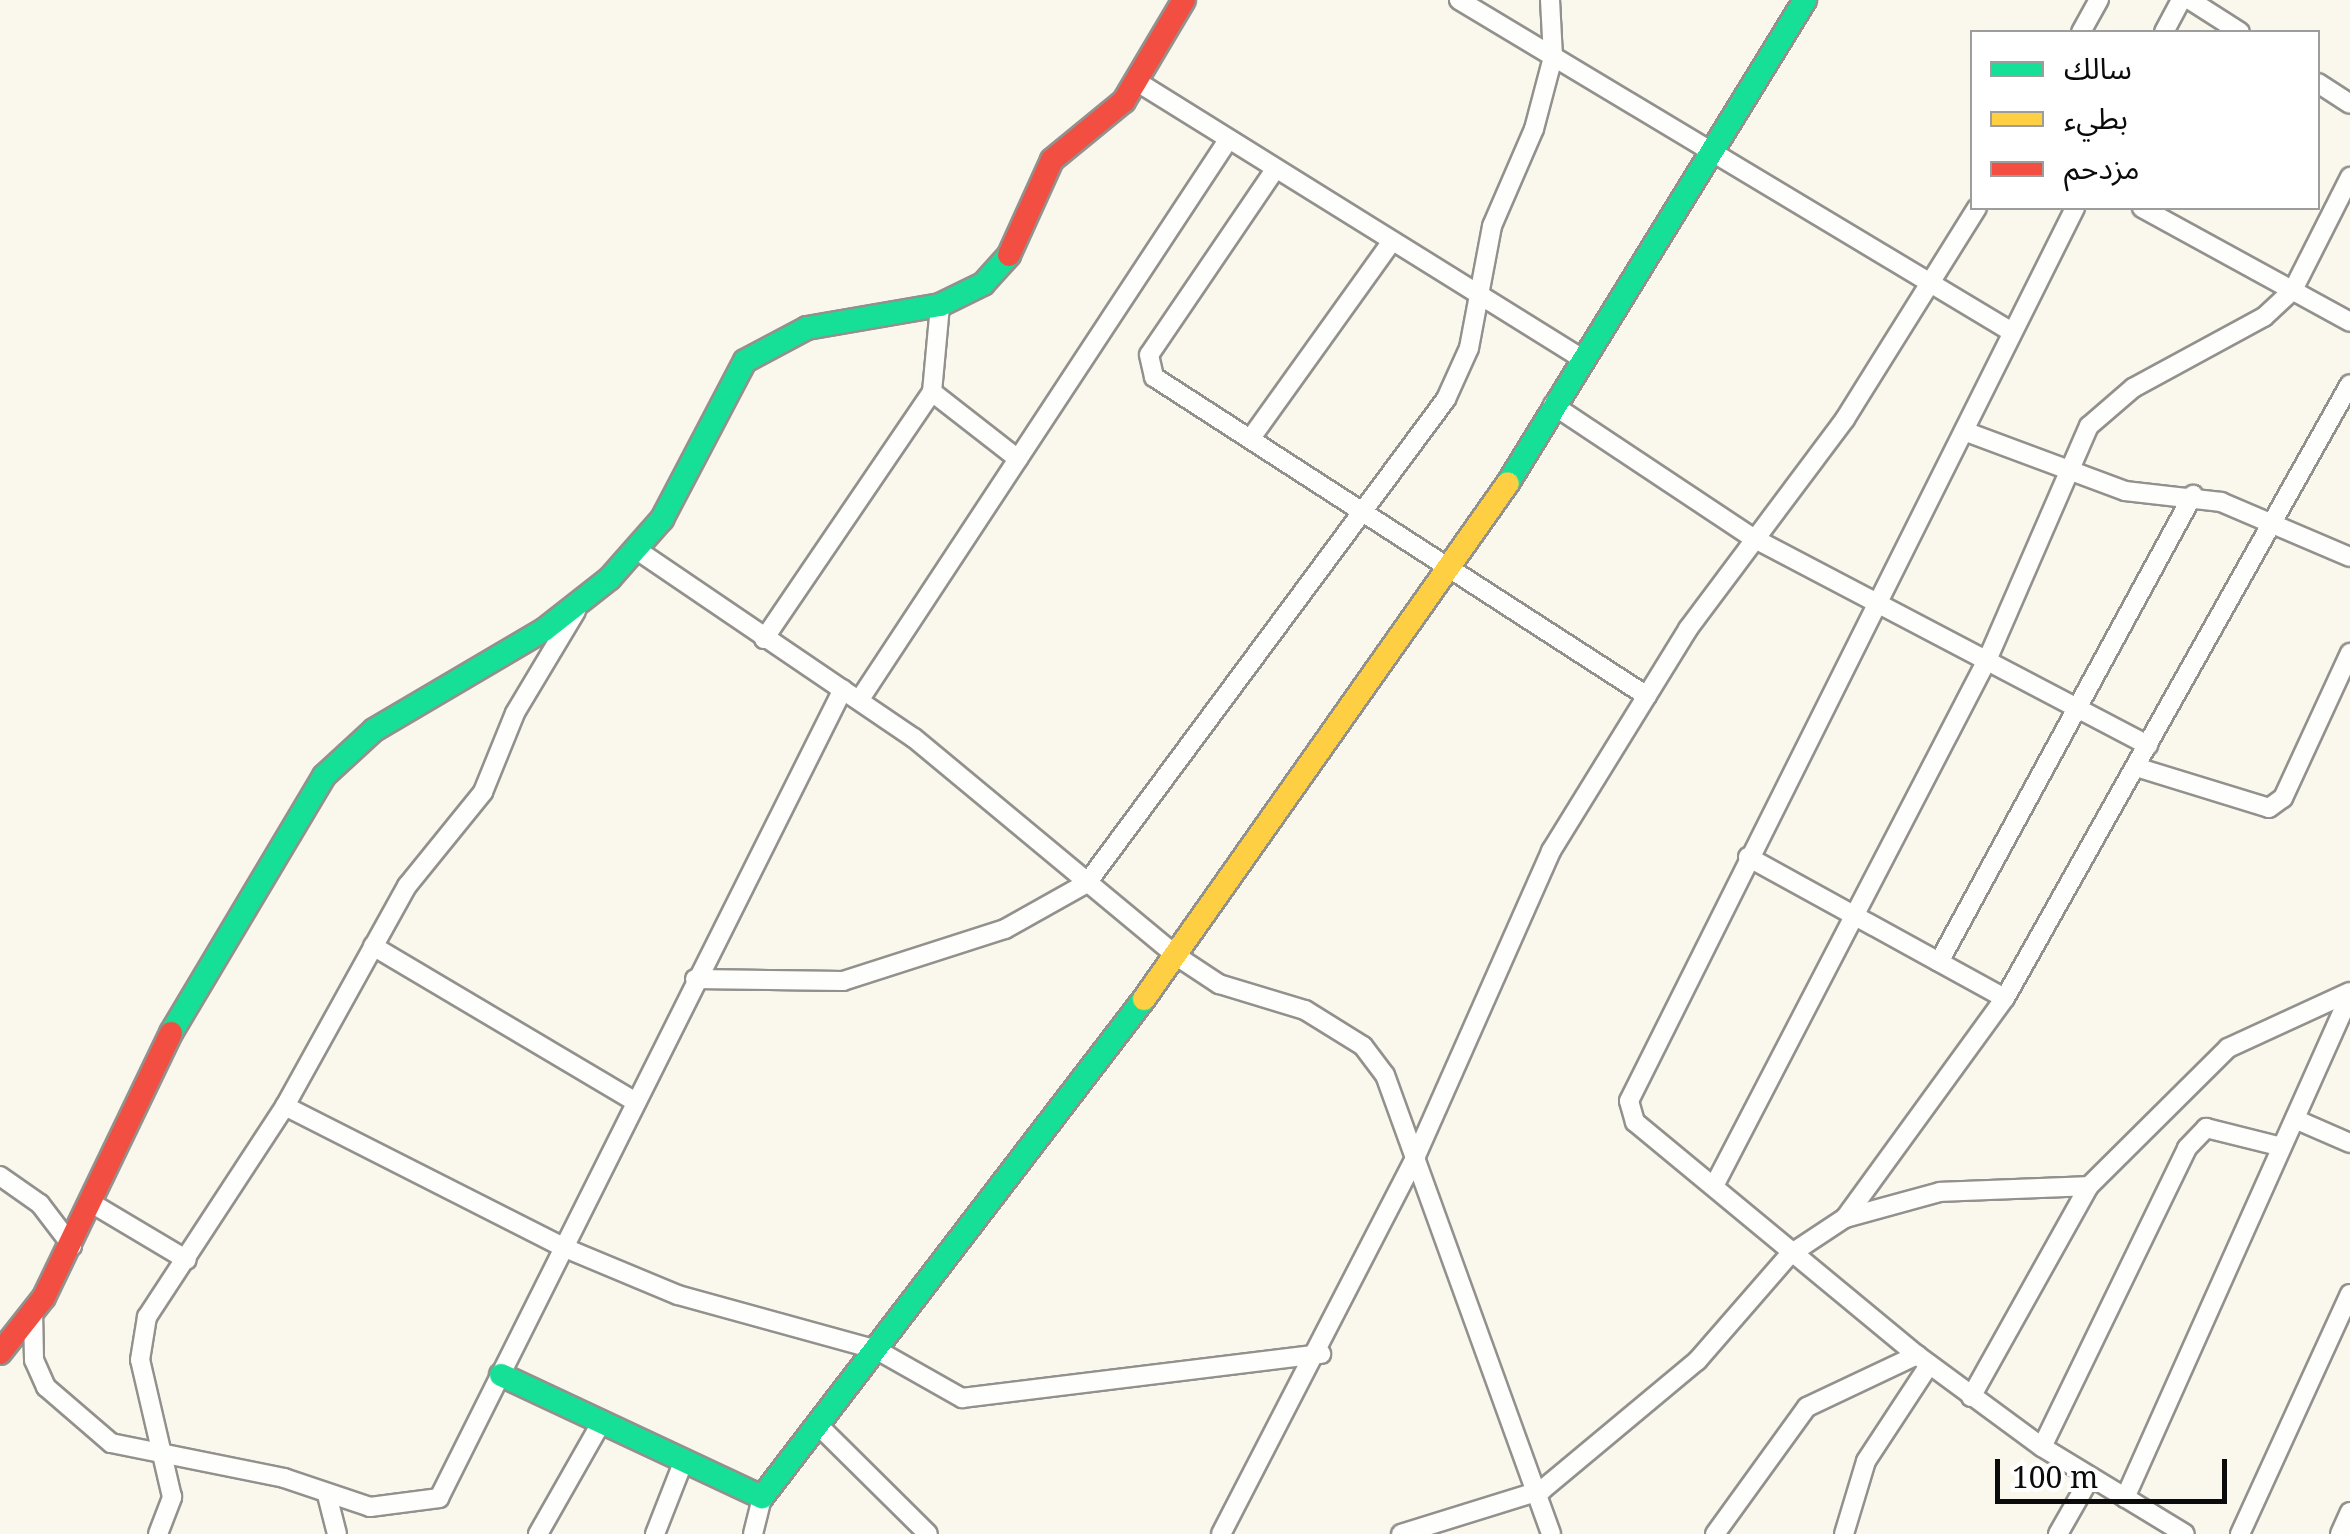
<!DOCTYPE html>
<html>
<head>
<meta charset="utf-8">
<style>
  body { margin:0 }
  #map { position:relative; width:2350px; height:1534px; overflow:hidden; background:#faf7ed; font-family:"Noto Serif","Noto Sans Arabic",serif }
  div>[style] { position:absolute }
  .roads { filter:drop-shadow(2px 0 #93918d) drop-shadow(-2px 0 #93918d) drop-shadow(0 2px #93918d) drop-shadow(0 -2px #93918d) }
  .street>* { height:18px; margin:-9px; padding:0 9px; transform-origin:9px; border-radius:9px; background:#fefefc }
  .fast>* { height:22px; margin:-11px; padding:0 11px; transform-origin:11px; border-radius:11px; background:#16e098 }
  .slow>* { height:22px; margin:-11px; padding:0 11px; transform-origin:11px; border-radius:11px; background:#ffcf43 }
  .jam>* { height:22px; margin:-11px; padding:0 11px; transform-origin:11px; border-radius:11px; background:#f24e42 }
  span { translate:-50% -50%; white-space:nowrap; text-align:center; line-height:1.15; -webkit-text-stroke:10px #fff; paint-order:stroke }
  .legend { position:absolute; left:1970px; top:30px; width:350px; height:180px; box-sizing:border-box; background:#fff; border:2px solid #9d9d9d; margin:0; padding:12px 18px; list-style:none; font-size:30px; color:#0b0b0b }
  .legend li { display:flex; align-items:center; gap:20px; height:50px }
  .legend b { width:50px; border:2px solid #9d9d9d }
  .scale { position:absolute; left:1995px; top:1459px; width:232px; height:45px; box-sizing:border-box; border:5px solid #0b0b0b; border-top:0; padding-left:12px; font-size:30px; line-height:35px; white-space:nowrap; color:#0b0b0b; -webkit-text-stroke:8px #fff; paint-order:stroke }
</style>
</head>
<body>
<div id="map">
  <div class="roads">
    <div class="street">
      <i style="left:1459px;top:0;width:645px;rotate:30.98deg"></i>
      <i style="left:2190px;top:0;width:59px;rotate:32.6deg"></i>
      <i style="left:2081px;top:32px;width:37px;rotate:-61deg"></i>
      <i style="left:2164px;top:32px;width:36px;rotate:-62deg"></i>
      <i style="left:1136px;top:81px;width:524px;rotate:31.9deg"></i>
      <i style="left:2318px;top:83px;width:38px;rotate:33deg"></i>
      <i style="left:1274px;top:171px;width:222px;rotate:124.2deg"></i>
      <i style="left:1149px;top:355px;width:23px;rotate:77deg"></i>
      <i style="left:1154px;top:377px;width:587px;rotate:32.91deg"></i>
      <i style="left:2075px;top:208px;width:998px;rotate:116.54deg"></i>
      <i style="left:1629px;top:1101px;width:22px;rotate:74deg"></i>
      <i style="left:1635px;top:1122px;width:366px;rotate:39.6deg"></i>
      <i style="left:1917px;top:1355px;width:155px;rotate:36.4deg"></i>
      <i style="left:2042px;top:1447px;width:167px;rotate:31.3deg"></i>
      <i style="left:2142px;top:208px;width:237px;rotate:28.7deg"></i>
      <i style="left:932px;top:392px;width:109px;rotate:37.9deg"></i>
      <i style="left:1553px;top:405px;width:242px;rotate:33.6deg"></i>
      <i style="left:1755px;top:539px;width:444px;rotate:27.7deg"></i>
      <i style="left:1964px;top:431px;width:172px;rotate:20.4deg"></i>
      <i style="left:2125px;top:491px;width:97px;rotate:6.5deg"></i>
      <i style="left:2221px;top:502px;width:140px;rotate:23.1deg"></i>
      <i style="left:1251px;top:438px;width:242px;rotate:-54.4deg"></i>
      <i style="left:637px;top:550px;width:335px;rotate:34.2deg"></i>
      <i style="left:914px;top:738px;width:339px;rotate:39.7deg"></i>
      <i style="left:1175px;top:955px;width:53px;rotate:33.4deg"></i>
      <i style="left:1219px;top:984px;width:90px;rotate:16.8deg"></i>
      <i style="left:1305px;top:1010px;width:68px;rotate:31.8deg"></i>
      <i style="left:1363px;top:1046px;width:36px;rotate:53deg"></i>
      <i style="left:1385px;top:1075px;width:488px;rotate:70.1deg"></i>
      <i style="left:764px;top:639px;width:299px;rotate:-55.8deg"></i>
      <i style="left:932px;top:392px;width:87px;rotate:-84.7deg"></i>
      <i style="left:860px;top:699px;width:666px;rotate:-56.64deg"></i>
      <i style="left:2136px;top:767px;width:139px;rotate:17.1deg"></i>
      <i style="left:2269px;top:808px;width:17px;rotate:-36deg"></i>
      <i style="left:2283px;top:798px;width:160px;rotate:-65.2deg"></i>
      <i style="left:1748px;top:857px;width:293px;rotate:28.8deg"></i>
      <i style="left:373px;top:946px;width:306px;rotate:30.7deg"></i>
      <i style="left:1939px;top:962px;width:532px;rotate:-61.46deg"></i>
      <i style="left:695px;top:979px;width:148px;rotate:0.8deg"></i>
      <i style="left:843px;top:981px;width:170px;rotate:-17.8deg"></i>
      <i style="left:1005px;top:929px;width:94px;rotate:-29.3deg"></i>
      <i style="left:1087px;top:883px;width:603px;rotate:-53.43deg"></i>
      <i style="left:1446px;top:399px;width:56px;rotate:-65.7deg"></i>
      <i style="left:1469px;top:348px;width:124px;rotate:-79.3deg"></i>
      <i style="left:1492px;top:226px;width:106px;rotate:-66.6deg"></i>
      <i style="left:1534px;top:129px;width:74px;rotate:-75.2deg"></i>
      <i style="left:1553px;top:57px;width:57px;rotate:-93deg"></i>
      <i style="left:285px;top:1106px;width:314px;rotate:26.9deg"></i>
      <i style="left:565px;top:1248px;width:122px;rotate:22.6deg"></i>
      <i style="left:678px;top:1295px;width:206px;rotate:15.4deg"></i>
      <i style="left:877px;top:1350px;width:98px;rotate:29.5deg"></i>
      <i style="left:962px;top:1398px;width:362px;rotate:-7deg"></i>
      <i style="left:2295px;top:1119px;width:60px;rotate:23.6deg"></i>
      <i style="left:0;top:1176px;width:49px;rotate:35deg"></i>
      <i style="left:40px;top:1204px;width:53px;rotate:52.7deg"></i>
      <i style="left:1714px;top:1186px;width:595px;rotate:-62.57deg"></i>
      <i style="left:1988px;top:658px;width:253px;rotate:-66.5deg"></i>
      <i style="left:2089px;top:426px;width:58px;rotate:-40.8deg"></i>
      <i style="left:2133px;top:388px;width:149px;rotate:-28.5deg"></i>
      <i style="left:2264px;top:317px;width:40px;rotate:-43deg"></i>
      <i style="left:2293px;top:290px;width:127px;rotate:-63.2deg"></i>
      <i style="left:93px;top:1204px;width:109px;rotate:30.8deg"></i>
      <i style="left:1845px;top:1218px;width:98px;rotate:-15.3deg"></i>
      <i style="left:1940px;top:1192px;width:149px;rotate:-2.3deg"></i>
      <i style="left:2089px;top:1186px;width:196px;rotate:-44.8deg"></i>
      <i style="left:2228px;top:1048px;width:134px;rotate:-24.7deg"></i>
      <i style="left:33px;top:1311px;width:49px;rotate:88.8deg"></i>
      <i style="left:34px;top:1360px;width:30px;rotate:66deg"></i>
      <i style="left:46px;top:1387px;width:86px;rotate:40.7deg"></i>
      <i style="left:111px;top:1443px;width:177px;rotate:11.4deg"></i>
      <i style="left:284px;top:1478px;width:91px;rotate:18.6deg"></i>
      <i style="left:370px;top:1507px;width:70px;rotate:-7.4deg"></i>
      <i style="left:439px;top:1498px;width:904px;rotate:-63.46deg"></i>
      <i style="left:1971px;top:1397px;width:242px;rotate:-60.8deg"></i>
      <i style="left:819px;top:1426px;width:153px;rotate:44.7deg"></i>
      <i style="left:2042px;top:1447px;width:332px;rotate:-64.1deg"></i>
      <i style="left:2187px;top:1148px;width:28px;rotate:-46deg"></i>
      <i style="left:2206px;top:1128px;width:78px;rotate:14deg"></i>
      <i style="left:327px;top:1495px;width:40px;rotate:75.6deg"></i>
      <i style="left:2125px;top:1498px;width:551px;rotate:-65.9deg"></i>
      <i style="left:158px;top:1534px;width:40px;rotate:-69deg"></i>
      <i style="left:172px;top:1497px;width:141px;rotate:-103.1deg"></i>
      <i style="left:140px;top:1360px;width:44px;rotate:-80.8deg"></i>
      <i style="left:147px;top:1317px;width:252px;rotate:-56.8deg"></i>
      <i style="left:285px;top:1106px;width:252px;rotate:-61deg"></i>
      <i style="left:407px;top:886px;width:121px;rotate:-51deg"></i>
      <i style="left:483px;top:792px;width:85px;rotate:-67.9deg"></i>
      <i style="left:515px;top:713px;width:119px;rotate:-59.1deg"></i>
      <i style="left:538px;top:1534px;width:128px;rotate:-60.4deg"></i>
      <i style="left:655px;top:1534px;width:79px;rotate:-68.6deg"></i>
      <i style="left:753px;top:1534px;width:38px;rotate:-76deg"></i>
      <i style="left:1221px;top:1534px;width:425px;rotate:-62.7deg"></i>
      <i style="left:1416px;top:1156px;width:334px;rotate:-66.1deg"></i>
      <i style="left:1551px;top:851px;width:261px;rotate:-58.3deg"></i>
      <i style="left:1688px;top:629px;width:262px;rotate:-53.2deg"></i>
      <i style="left:1845px;top:419px;width:249px;rotate:-58deg"></i>
      <i style="left:1401px;top:1534px;width:148px;rotate:-17.3deg"></i>
      <i style="left:1542px;top:1490px;width:202px;rotate:-39.8deg"></i>
      <i style="left:1697px;top:1361px;width:140px;rotate:-49deg"></i>
      <i style="left:1789px;top:1255px;width:67px;rotate:-33.5deg"></i>
      <i style="left:1845px;top:1218px;width:272px;rotate:-54deg"></i>
      <i style="left:2005px;top:998px;width:704px;rotate:-60.67deg"></i>
      <i style="left:1715px;top:1534px;width:157px;rotate:-54.1deg"></i>
      <i style="left:1807px;top:1407px;width:122px;rotate:-25.3deg"></i>
      <i style="left:1844px;top:1534px;width:76px;rotate:-73.2deg"></i>
      <i style="left:1866px;top:1461px;width:115px;rotate:-56.7deg"></i>
      <i style="left:2058px;top:1534px;width:64px;rotate:-60.3deg"></i>
      <i style="left:2240px;top:1534px;width:264px;rotate:-65.4deg"></i>
      <i style="left:2340px;top:1534px;width:24px;rotate:-66deg"></i>
    </div>
    <div class="fast">
      <i style="left:1508px;top:483px;width:567px;rotate:-58.41deg"></i>
      <i style="left:171px;top:1033px;width:299px;rotate:-59.2deg"></i>
      <i style="left:324px;top:776px;width:68px;rotate:-42.6deg"></i>
      <i style="left:374px;top:730px;width:197px;rotate:-30.5deg"></i>
      <i style="left:544px;top:630px;width:84px;rotate:-38.2deg"></i>
      <i style="left:610px;top:578px;width:79px;rotate:-48.6deg"></i>
      <i style="left:662px;top:519px;width:178px;rotate:-62.3deg"></i>
      <i style="left:745px;top:361px;width:70px;rotate:-28deg"></i>
      <i style="left:807px;top:328px;width:135px;rotate:-9.8deg"></i>
      <i style="left:940px;top:305px;width:48px;rotate:-26deg"></i>
      <i style="left:983px;top:284px;width:39px;rotate:-48deg"></i>
      <i style="left:501px;top:1375px;width:288px;rotate:25.1deg"></i>
      <i style="left:762px;top:1497px;width:628px;rotate:-52.51deg"></i>
    </div>
    <div class="slow">
      <i style="left:1144px;top:999px;width:631px;rotate:-54.8deg"></i>
    </div>
    <div class="jam">
      <i style="left:1009px;top:255px;width:104px;rotate:-65.6deg"></i>
      <i style="left:1052px;top:160px;width:93px;rotate:-39.3deg"></i>
      <i style="left:1124px;top:101px;width:117px;rotate:-59.3deg"></i>
      <i style="left:0;top:1353px;width:71px;rotate:-51.8deg"></i>
      <i style="left:44px;top:1297px;width:293px;rotate:-64.3deg"></i>
    </div>
  </div>
  <ul class="legend">
  <li><b style="height:12px;background:#16e098"></b>سالك</li>
  <li><b style="height:12px;background:#ffcf43"></b>بطيء</li>
  <li><b style="height:12px;background:#f24e42"></b>مزدحم</li>
  </ul>
  <div class="scale">100 m</div>
</div>
</body>
</html>
